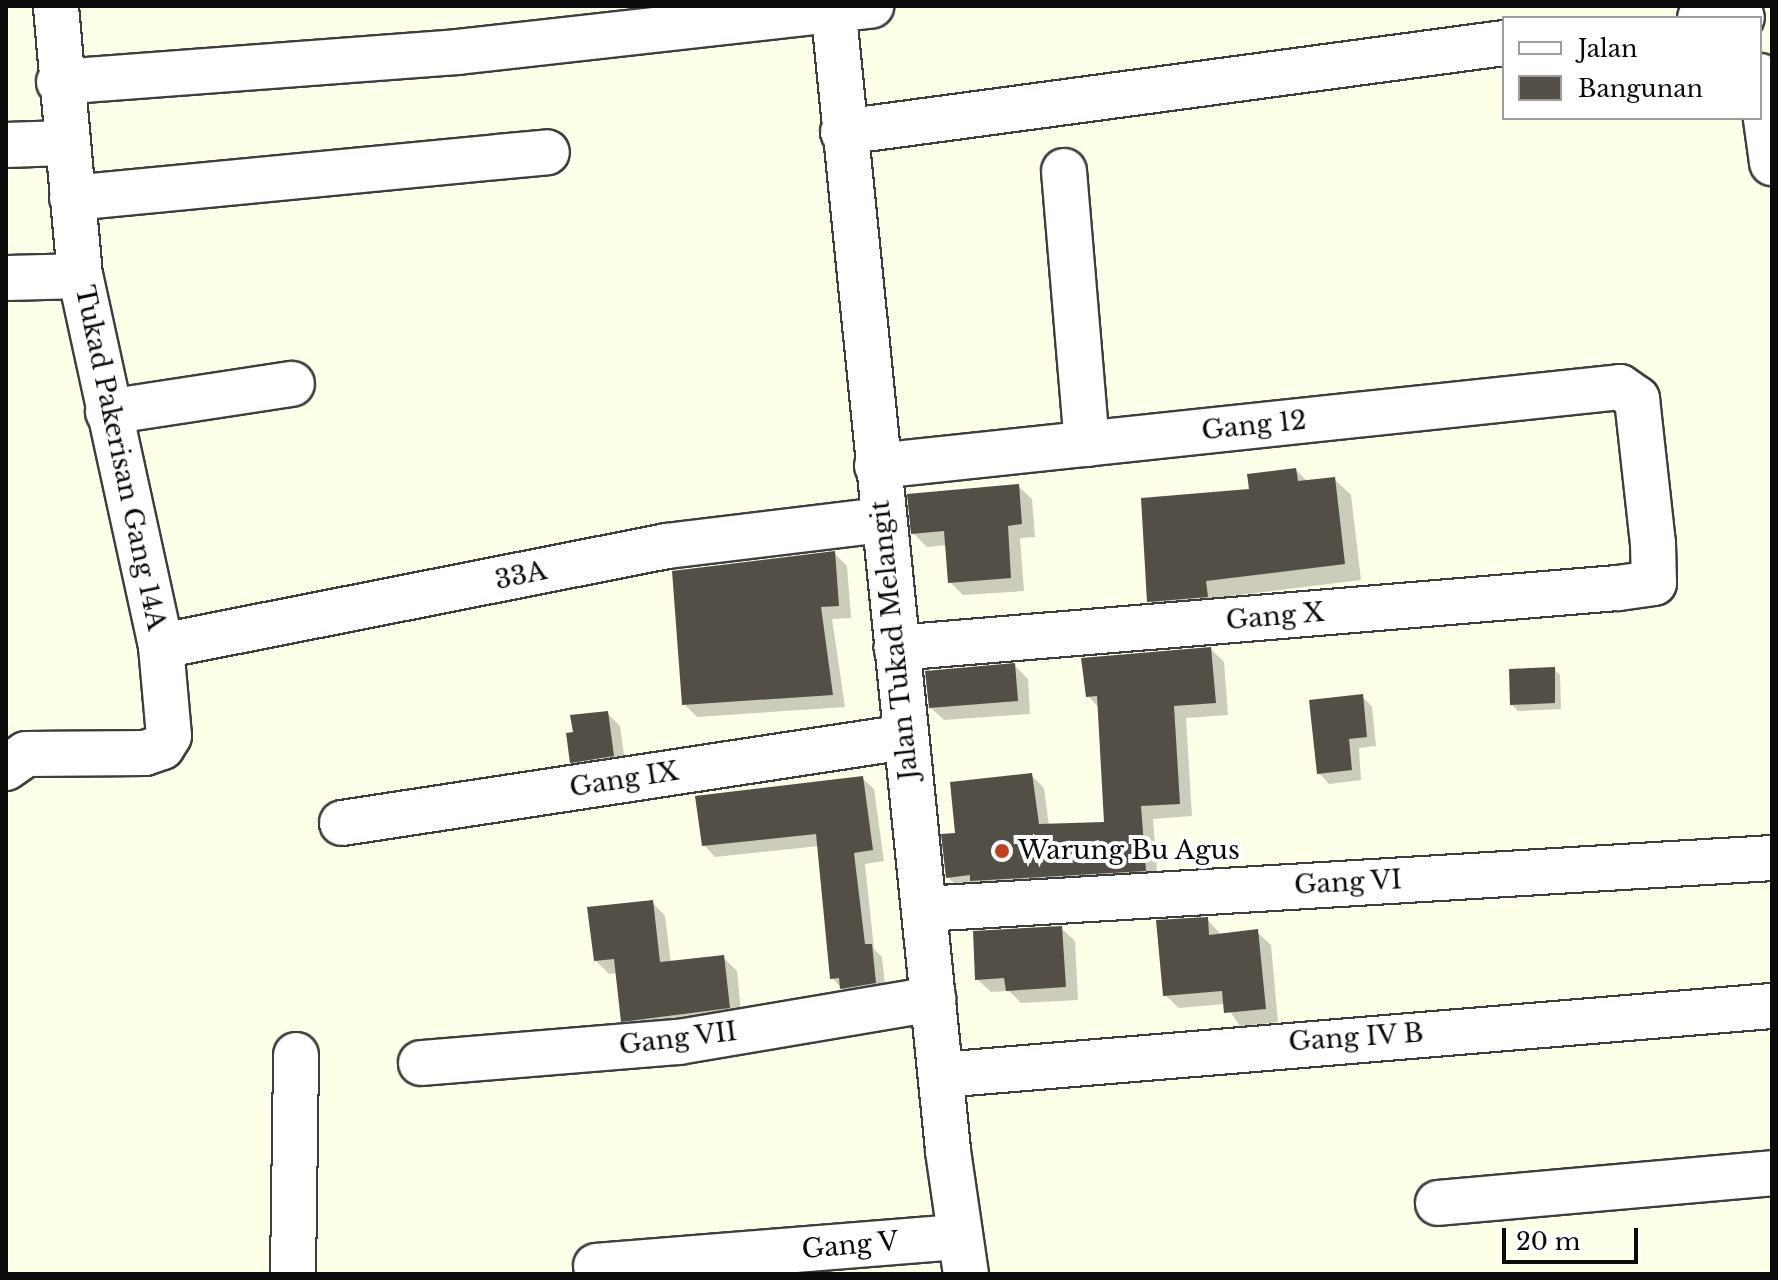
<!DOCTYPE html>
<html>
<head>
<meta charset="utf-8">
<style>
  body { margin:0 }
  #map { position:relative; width:1778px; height:1280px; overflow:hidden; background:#feffe8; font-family:"Libre Baskerville",serif }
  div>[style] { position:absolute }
  .shadow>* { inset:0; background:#0003 }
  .building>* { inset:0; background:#544f46 }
  .roads { filter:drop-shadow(2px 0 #3e3e3e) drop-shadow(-2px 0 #3e3e3e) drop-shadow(0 2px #3e3e3e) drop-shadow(0 -2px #3e3e3e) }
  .minor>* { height:44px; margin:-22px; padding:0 22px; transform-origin:22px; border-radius:22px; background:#fff }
  .dots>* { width:22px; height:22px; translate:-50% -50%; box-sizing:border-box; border:4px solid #fff; border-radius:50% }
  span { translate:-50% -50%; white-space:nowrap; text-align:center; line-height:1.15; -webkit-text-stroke:8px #fff; paint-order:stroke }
  .street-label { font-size:26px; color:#0b0b0b }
  .poi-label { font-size:26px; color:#0b0b0b }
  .left { translate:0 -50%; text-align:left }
  .frame { position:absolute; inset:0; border:8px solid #0b0b0b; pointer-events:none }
  .legend { position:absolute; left:1502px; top:16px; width:260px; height:104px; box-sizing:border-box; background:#fff; border:2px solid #9d9d9d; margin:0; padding:10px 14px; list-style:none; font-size:24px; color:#0b0b0b }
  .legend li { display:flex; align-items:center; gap:16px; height:40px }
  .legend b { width:40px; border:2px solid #9d9d9d }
  .scale { position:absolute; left:1502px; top:1228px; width:136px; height:36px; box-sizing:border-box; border:4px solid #0b0b0b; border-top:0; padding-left:10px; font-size:24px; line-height:28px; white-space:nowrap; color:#0b0b0b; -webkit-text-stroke:6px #fff; paint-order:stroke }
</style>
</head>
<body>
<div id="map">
  <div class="shadow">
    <i style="clip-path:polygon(1296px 470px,1308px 482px,1334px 479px,1351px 495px,1361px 580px,1222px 597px,1223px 613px,1166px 618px,1149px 601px,1251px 490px)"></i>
    <i style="clip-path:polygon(1018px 486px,1032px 499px,1035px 537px,1020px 538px,1024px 591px,963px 595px,950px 582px,947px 545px,927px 547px,913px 533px)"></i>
    <i style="clip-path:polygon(834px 553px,847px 566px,851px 618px,832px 619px,845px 707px,697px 717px,684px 704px)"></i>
    <i style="clip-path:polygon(1211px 649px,1224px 662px,1228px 715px,1186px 718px,1192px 816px,1153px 819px,1158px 883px,961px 890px,948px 877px,957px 835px,1031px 775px,1044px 788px,1049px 826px,1106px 824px,1100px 709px,1088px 696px)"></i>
    <i style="clip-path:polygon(1014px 665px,1028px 679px,1030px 714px,944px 720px,930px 707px)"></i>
    <i style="clip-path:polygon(1554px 669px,1560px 675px,1561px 709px,1518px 711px,1512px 705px)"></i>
    <i style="clip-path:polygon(1362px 696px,1372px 707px,1376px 746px,1359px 748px,1361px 780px,1329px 784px,1319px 773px)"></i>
    <i style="clip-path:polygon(607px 713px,620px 726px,626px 769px,585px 775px,572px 762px)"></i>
    <i style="clip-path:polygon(862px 778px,874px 789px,884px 861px,865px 864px,874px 949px,882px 957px,886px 994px,853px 1000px,832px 978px,819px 846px,715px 857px,704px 845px)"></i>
    <i style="clip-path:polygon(652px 902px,665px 916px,671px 963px,723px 957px,737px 971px,742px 1021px,636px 1034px,623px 1021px,618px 973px,609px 974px,595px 960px)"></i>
    <i style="clip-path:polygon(1207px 919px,1221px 935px,1257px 932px,1271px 945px,1278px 1022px,1240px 1026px,1225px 1004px,1179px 1008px,1165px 995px)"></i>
    <i style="clip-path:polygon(1061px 928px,1075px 941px,1078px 1000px,1021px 1003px,1009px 991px,991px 992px,977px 979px)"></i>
  </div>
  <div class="building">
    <i style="clip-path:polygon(1296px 468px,1298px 481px,1335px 477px,1345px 564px,1206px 581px,1208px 597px,1147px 602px,1141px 498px,1249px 489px,1247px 474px)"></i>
    <i style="clip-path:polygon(1019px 484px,1022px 524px,1008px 526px,1011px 578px,948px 583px,944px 531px,911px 534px,907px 494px)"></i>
    <i style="clip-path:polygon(835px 551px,839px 606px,821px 607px,833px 695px,682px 705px,672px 571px)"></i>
    <i style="clip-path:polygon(1211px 647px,1216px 703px,1174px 706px,1180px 804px,1141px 806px,1146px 871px,970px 881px,970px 875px,946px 878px,941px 834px,955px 833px,950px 782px,1032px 773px,1039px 824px,1104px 822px,1097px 696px,1086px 697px,1081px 658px)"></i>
    <i style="clip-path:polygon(1015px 663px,1018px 701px,929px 708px,925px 671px)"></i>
    <i style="clip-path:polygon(1555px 667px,1555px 703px,1510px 705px,1509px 669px)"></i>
    <i style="clip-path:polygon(1363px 694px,1367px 737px,1349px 739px,1352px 770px,1317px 774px,1309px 700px)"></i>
    <i style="clip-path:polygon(608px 711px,614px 756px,570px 763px,566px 733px,573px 732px,570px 715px)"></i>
    <i style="clip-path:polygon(863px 776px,873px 850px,854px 853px,865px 944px,872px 944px,876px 983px,840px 989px,839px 978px,830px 979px,816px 834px,702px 846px,695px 796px)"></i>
    <i style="clip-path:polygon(653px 900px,660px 962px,724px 955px,730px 1008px,621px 1022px,614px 959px,594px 961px,587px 907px)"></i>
    <i style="clip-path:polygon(1208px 917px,1209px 935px,1258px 929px,1266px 1009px,1224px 1013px,1222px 991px,1163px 996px,1156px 920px)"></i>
    <i style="clip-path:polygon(1062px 926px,1066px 987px,1006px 991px,1004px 978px,975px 980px,973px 931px)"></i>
  </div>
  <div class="roads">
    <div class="minor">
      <i style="left:833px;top:6px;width:1151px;rotate:84.26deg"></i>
      <i style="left:948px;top:1151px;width:124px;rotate:81.7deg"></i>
      <i style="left:1700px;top:18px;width:40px;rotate:-13deg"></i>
      <i style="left:1739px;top:9px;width:9px;rotate:72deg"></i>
      <i style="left:1760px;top:76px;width:88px;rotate:82.1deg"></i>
      <i style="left:59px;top:82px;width:400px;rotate:-4.3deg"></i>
      <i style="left:458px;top:52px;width:416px;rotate:-6.4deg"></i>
      <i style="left:843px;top:132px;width:667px;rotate:-7.67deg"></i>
      <i style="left:6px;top:145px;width:59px;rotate:-1.9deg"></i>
      <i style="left:1064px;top:171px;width:274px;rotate:85.2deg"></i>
      <i style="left:72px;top:198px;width:477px;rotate:-5.5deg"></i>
      <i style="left:6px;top:278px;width:74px;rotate:-1.5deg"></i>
      <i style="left:108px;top:412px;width:186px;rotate:-8.7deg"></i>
      <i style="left:877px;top:466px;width:747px;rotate:-6.07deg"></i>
      <i style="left:1620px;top:387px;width:21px;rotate:35deg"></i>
      <i style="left:1637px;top:399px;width:145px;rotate:83.7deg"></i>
      <i style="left:1653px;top:543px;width:40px;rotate:88.6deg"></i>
      <i style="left:1654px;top:583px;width:37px;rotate:172deg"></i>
      <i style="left:1617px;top:588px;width:723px;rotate:175.24deg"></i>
      <i style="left:161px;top:646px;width:516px;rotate:-11.18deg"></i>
      <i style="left:667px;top:546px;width:218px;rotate:-6.9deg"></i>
      <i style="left:6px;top:768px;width:24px;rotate:-35deg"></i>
      <i style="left:26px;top:754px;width:119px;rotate:-0.5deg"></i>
      <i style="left:145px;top:753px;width:18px;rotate:-19deg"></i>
      <i style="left:162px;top:747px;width:13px;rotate:-58deg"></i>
      <i style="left:169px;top:736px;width:90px;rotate:-95.1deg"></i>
      <i style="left:161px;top:646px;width:379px;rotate:-102.3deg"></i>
      <i style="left:80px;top:276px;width:271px;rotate:-95.1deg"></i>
      <i style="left:342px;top:823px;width:570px;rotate:-8.68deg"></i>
      <i style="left:924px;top:909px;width:850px;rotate:-3.44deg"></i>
      <i style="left:421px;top:1063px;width:259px;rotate:-4.7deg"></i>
      <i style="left:679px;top:1042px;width:258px;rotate:-9.6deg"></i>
      <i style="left:941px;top:1075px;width:834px;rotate:-4.75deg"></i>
      <i style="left:1438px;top:1203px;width:335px;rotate:-5.1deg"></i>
      <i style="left:596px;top:1266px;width:365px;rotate:-4.6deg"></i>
      <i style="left:293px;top:1274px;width:219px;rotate:-89.2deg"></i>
    </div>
  </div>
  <div class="dots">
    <i style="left:1002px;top:851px;background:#c13f1c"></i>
  </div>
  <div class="street-label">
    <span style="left:1254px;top:426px;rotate:-6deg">Gang 12</span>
    <span style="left:120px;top:458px;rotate:78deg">Tukad Pakerisan Gang 14A</span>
    <span style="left:521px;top:576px;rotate:-12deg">33A</span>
    <span style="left:1275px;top:617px;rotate:-5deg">Gang X</span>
    <span style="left:895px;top:640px;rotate:-96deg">Jalan Tukad Melangit</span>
    <span style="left:624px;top:780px;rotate:-9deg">Gang IX</span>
    <span style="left:1348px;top:883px;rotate:-3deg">Gang VI</span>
    <span style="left:1356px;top:1038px;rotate:-4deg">Gang IV B</span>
    <span style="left:678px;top:1039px;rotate:-7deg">Gang VII</span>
    <span style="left:850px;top:1246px;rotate:-5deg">Gang V</span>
  </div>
  <div class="poi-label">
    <span class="left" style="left:1018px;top:851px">Warung Bu Agus</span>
  </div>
  <div class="frame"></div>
  <ul class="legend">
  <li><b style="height:10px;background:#fff"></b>Jalan</li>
  <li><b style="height:22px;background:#544f46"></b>Bangunan</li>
  </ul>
  <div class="scale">20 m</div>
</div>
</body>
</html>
